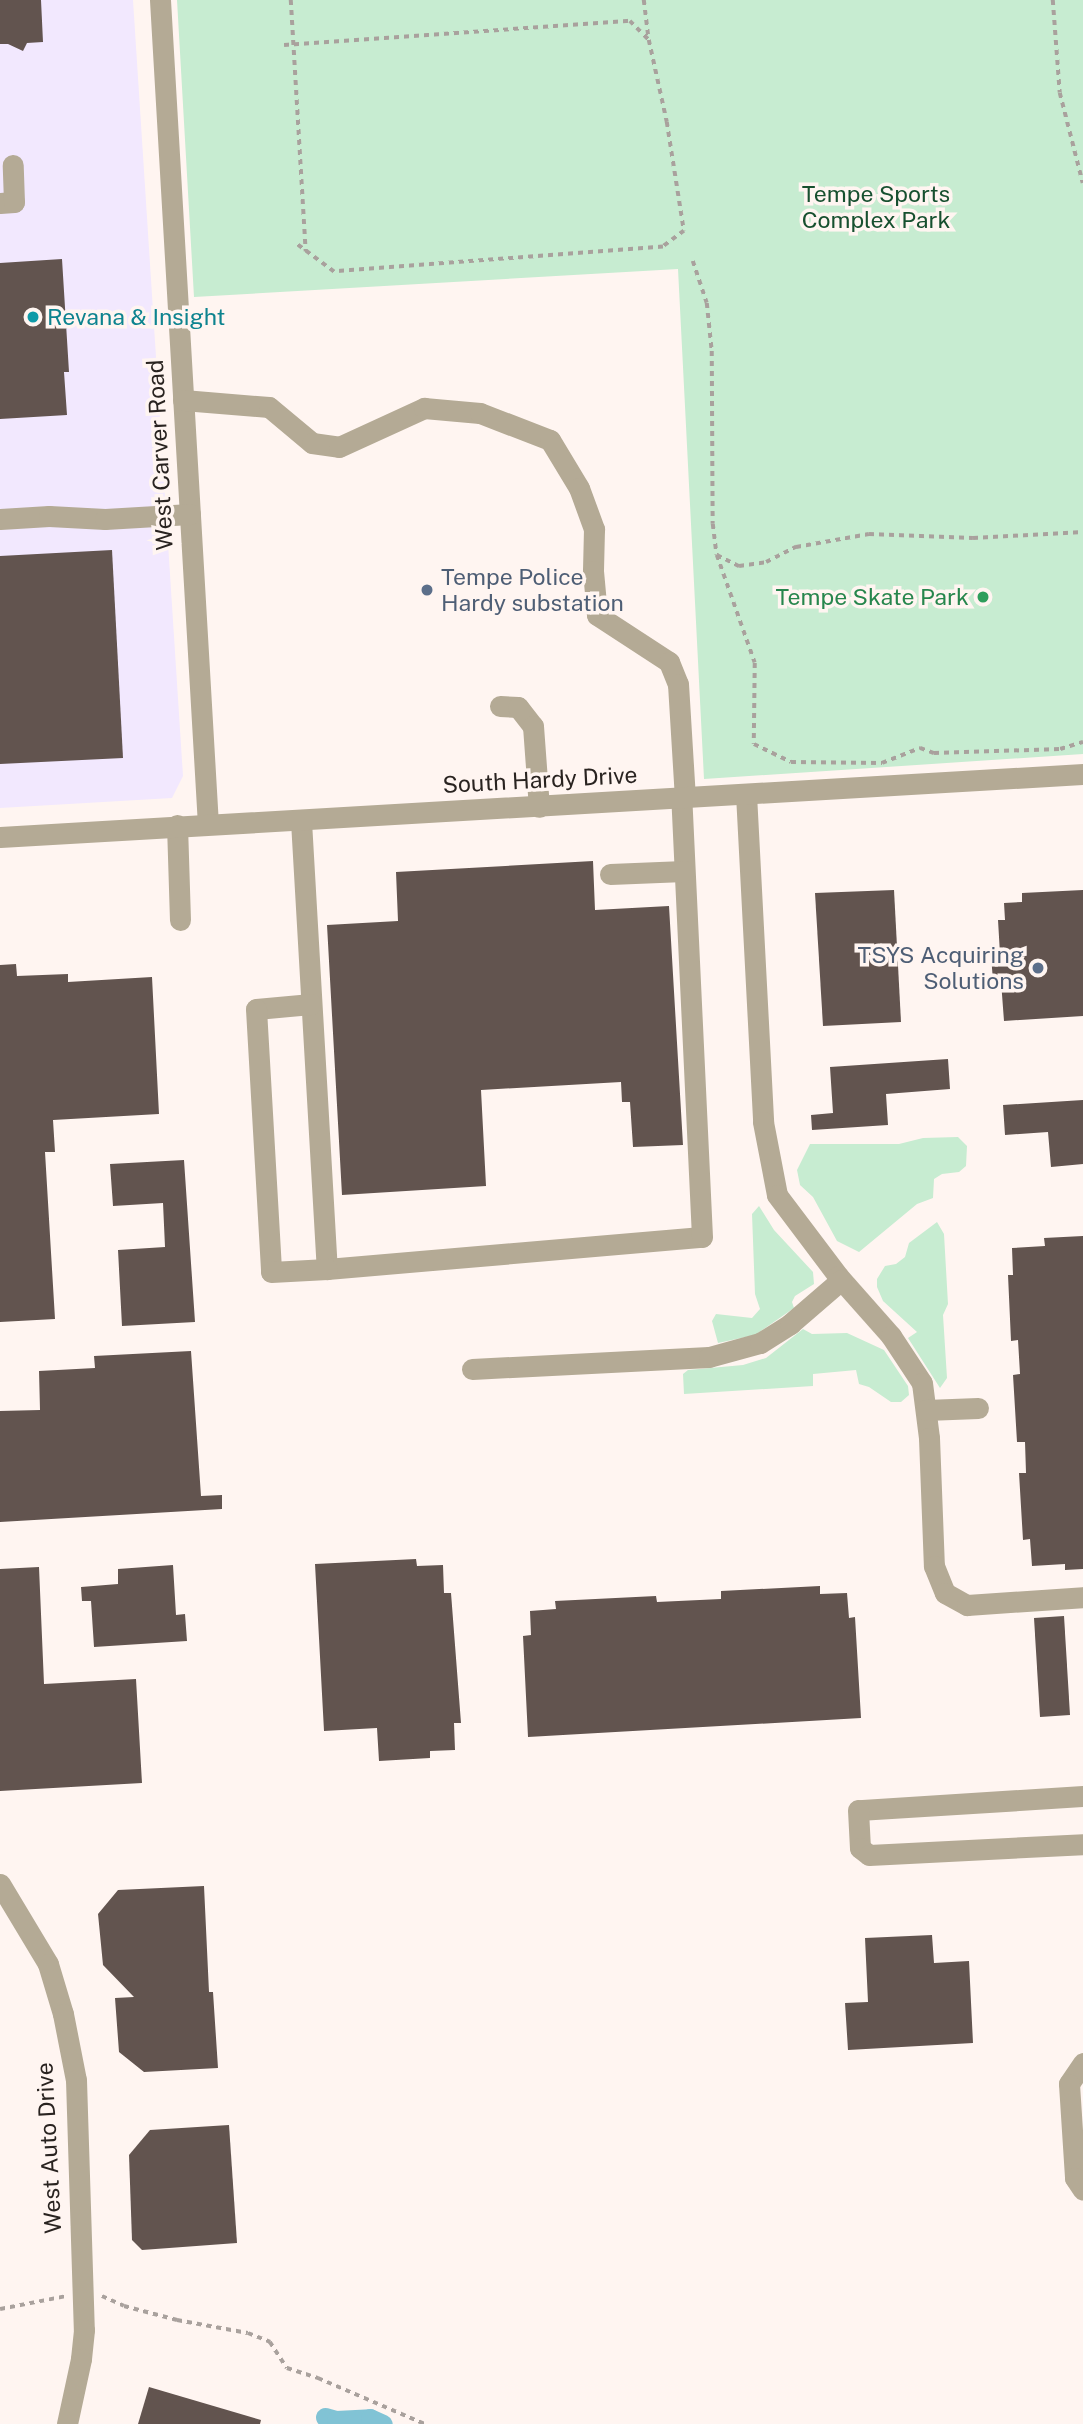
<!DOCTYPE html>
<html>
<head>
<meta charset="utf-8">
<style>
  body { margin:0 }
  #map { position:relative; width:1083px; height:2424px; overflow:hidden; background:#fff5f1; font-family:"Public Sans",sans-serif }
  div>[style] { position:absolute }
  .industrial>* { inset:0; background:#f2e8fe }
  .green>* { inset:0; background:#c7ecd1 }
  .canal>* { height:19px; margin:-9.5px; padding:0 9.5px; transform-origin:9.5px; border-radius:9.5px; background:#81c3d5 }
  .building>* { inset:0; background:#62544f }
  .path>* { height:3.5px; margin-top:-1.75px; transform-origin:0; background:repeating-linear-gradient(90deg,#a9a19d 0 5px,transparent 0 10px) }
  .minor>* { height:21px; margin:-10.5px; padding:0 10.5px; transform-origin:10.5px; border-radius:10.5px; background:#b4aa95 }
  .dots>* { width:19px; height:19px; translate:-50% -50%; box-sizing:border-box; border:4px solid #fff5f1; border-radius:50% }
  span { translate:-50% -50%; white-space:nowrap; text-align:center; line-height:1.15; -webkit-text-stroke:7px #fff5f1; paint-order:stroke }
  .park-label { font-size:23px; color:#17502f }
  .culture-label { font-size:23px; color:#0d838f }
  .left { translate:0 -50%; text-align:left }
  .street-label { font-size:23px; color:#292320 }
  .service-label { font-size:23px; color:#4e5e75 }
  .right { translate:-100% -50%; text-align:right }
  .leisure-label { font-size:23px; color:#27864d }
</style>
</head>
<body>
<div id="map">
  <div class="industrial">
    <i style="clip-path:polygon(0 0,133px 0,183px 776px,172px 798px,0 808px)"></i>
  </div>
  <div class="green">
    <i style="clip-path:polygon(177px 0,1083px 0,1083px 754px,704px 779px,678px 269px,194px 297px)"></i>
    <i style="clip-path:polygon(958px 1137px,967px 1146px,966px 1166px,959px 1172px,942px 1174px,934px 1179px,933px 1198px,917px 1204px,859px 1252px,837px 1241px,813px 1197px,800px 1185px,797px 1170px,810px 1144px,899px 1144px,923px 1138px)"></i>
    <i style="clip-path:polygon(759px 1206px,774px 1230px,813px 1272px,814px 1284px,795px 1296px,792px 1302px,794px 1308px,755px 1335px,718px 1343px,712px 1321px,716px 1314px,752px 1318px,760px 1309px,755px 1294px,752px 1214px)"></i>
    <i style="clip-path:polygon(937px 1222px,944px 1234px,948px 1304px,943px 1315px,947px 1378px,940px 1388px,908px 1338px,917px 1332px,883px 1301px,877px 1287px,877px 1279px,885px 1266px,896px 1264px,905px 1257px,909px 1243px)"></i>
    <i style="clip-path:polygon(803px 1329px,812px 1334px,847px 1333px,884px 1350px,908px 1386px,909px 1395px,901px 1402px,891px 1402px,869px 1387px,859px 1384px,856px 1370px,813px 1374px,813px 1386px,684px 1394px,683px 1374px,688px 1370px,743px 1365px,766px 1358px)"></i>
  </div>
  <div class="canal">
    <i style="left:325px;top:2417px;width:11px;rotate:15deg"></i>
    <i style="left:336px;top:2420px;width:34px;rotate:-3deg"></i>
    <i style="left:370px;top:2418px;width:14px;rotate:25deg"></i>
  </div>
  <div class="building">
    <i style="clip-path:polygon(0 0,41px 0,43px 42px,27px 43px,23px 51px,8px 44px,0 44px)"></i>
    <i style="clip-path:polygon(62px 259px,69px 372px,64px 372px,67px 415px,0 419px,0 263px)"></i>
    <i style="clip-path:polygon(112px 550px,123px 758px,0 764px,0 556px)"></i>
    <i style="clip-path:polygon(593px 861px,595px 910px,669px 906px,683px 1145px,633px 1147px,630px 1102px,622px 1102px,621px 1082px,481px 1090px,486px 1186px,342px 1195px,327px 925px,398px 921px,396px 872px)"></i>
    <i style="clip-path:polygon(894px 890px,901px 1022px,823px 1026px,815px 893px)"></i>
    <i style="clip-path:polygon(1083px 890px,1083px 1016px,1004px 1021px,1001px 981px,993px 981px,991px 955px,1000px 954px,998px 920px,1005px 920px,1004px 903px,1022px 902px,1022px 893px)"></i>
    <i style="clip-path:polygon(16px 964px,17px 976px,68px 974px,68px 982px,152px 977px,159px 1114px,53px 1120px,55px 1152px,45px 1152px,55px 1319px,0 1322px,0 965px)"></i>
    <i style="clip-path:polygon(948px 1059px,950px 1089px,886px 1094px,888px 1125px,812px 1130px,811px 1115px,833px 1113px,830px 1067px)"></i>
    <i style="clip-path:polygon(1083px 1100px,1083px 1164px,1051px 1167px,1048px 1132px,1005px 1135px,1003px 1105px)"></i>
    <i style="clip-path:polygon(184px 1160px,195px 1322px,122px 1326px,118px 1250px,165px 1247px,163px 1203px,113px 1206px,110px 1164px)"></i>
    <i style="clip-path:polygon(1083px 1236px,1083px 1569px,1065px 1570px,1065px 1564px,1032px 1566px,1030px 1539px,1023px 1540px,1019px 1473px,1026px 1473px,1025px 1442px,1017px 1442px,1013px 1375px,1020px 1374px,1018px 1340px,1011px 1341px,1008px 1275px,1013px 1275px,1012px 1248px,1045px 1246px,1044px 1238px)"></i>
    <i style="clip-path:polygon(191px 1351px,201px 1496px,222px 1495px,222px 1509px,0 1522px,0 1411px,40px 1410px,39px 1371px,95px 1368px,94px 1356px)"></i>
    <i style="clip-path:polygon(416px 1559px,417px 1566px,443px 1565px,444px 1593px,451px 1593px,461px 1723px,454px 1723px,455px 1750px,430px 1751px,430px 1758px,379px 1761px,377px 1728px,324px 1731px,315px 1564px)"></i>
    <i style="clip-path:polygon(173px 1565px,176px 1615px,185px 1614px,187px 1641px,94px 1647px,91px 1601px,82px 1601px,81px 1587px,118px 1584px,118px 1569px)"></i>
    <i style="clip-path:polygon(39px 1567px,44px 1684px,136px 1679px,142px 1783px,0 1791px,0 1569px)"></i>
    <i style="clip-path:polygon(820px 1586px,820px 1594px,847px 1593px,849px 1618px,855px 1617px,861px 1718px,528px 1737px,523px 1636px,531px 1635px,530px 1611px,556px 1609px,555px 1601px,656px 1596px,657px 1602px,721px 1599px,721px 1591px)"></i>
    <i style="clip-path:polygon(1064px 1616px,1070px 1715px,1040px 1717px,1034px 1618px)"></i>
    <i style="clip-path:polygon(204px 1886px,209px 1992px,213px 1992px,218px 2068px,144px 2072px,119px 2052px,115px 1998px,134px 1997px,103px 1965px,98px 1914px,118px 1890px)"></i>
    <i style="clip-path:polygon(932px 1935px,934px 1963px,969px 1961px,973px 2043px,848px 2050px,845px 2003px,868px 2002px,865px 1938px)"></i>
    <i style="clip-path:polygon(229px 2125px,237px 2243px,142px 2250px,132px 2240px,129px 2155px,150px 2130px)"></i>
    <i style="clip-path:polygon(149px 2387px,261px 2420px,260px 2424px,138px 2424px)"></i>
  </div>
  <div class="path">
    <i style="left:291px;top:0;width:252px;rotate:86.6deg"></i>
    <i style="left:644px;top:0;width:38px;rotate:83deg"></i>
    <i style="left:1053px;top:0;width:93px;rotate:85.7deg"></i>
    <i style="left:1060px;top:93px;width:93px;rotate:75.7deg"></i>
    <i style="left:284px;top:45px;width:347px;rotate:-4deg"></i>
    <i style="left:630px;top:21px;width:27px;rotate:45deg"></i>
    <i style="left:649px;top:40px;width:84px;rotate:77.6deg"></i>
    <i style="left:667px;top:122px;width:110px;rotate:81.1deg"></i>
    <i style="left:684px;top:231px;width:26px;rotate:143deg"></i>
    <i style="left:663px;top:247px;width:330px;rotate:175.7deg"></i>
    <i style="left:334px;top:272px;width:49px;rotate:-143.4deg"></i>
    <i style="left:693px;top:261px;width:44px;rotate:71.6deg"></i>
    <i style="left:707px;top:303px;width:48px;rotate:84.1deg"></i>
    <i style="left:712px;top:351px;width:173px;rotate:89.7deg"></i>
    <i style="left:713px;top:524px;width:31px;rotate:83deg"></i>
    <i style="left:717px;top:555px;width:114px;rotate:70.6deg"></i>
    <i style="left:755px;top:663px;width:81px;rotate:90.7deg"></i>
    <i style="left:754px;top:744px;width:41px;rotate:25.9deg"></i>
    <i style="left:791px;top:762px;width:91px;rotate:0.6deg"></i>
    <i style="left:882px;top:763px;width:41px;rotate:-21.5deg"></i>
    <i style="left:920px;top:748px;width:15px;rotate:20deg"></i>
    <i style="left:934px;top:753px;width:126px;rotate:-1.8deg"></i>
    <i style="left:1060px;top:749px;width:24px;rotate:-17deg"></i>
    <i style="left:717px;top:555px;width:25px;rotate:27deg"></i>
    <i style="left:739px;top:566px;width:27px;rotate:-8deg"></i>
    <i style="left:766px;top:562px;width:34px;rotate:-27deg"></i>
    <i style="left:796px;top:547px;width:74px;rotate:-10.1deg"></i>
    <i style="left:869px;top:534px;width:104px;rotate:2.2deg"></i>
    <i style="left:973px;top:538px;width:110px;rotate:-3.1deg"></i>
    <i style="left:102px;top:2296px;width:24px;rotate:24deg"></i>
    <i style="left:124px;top:2306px;width:55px;rotate:14.8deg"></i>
    <i style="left:177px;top:2320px;width:72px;rotate:10.4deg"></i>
    <i style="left:248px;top:2333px;width:24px;rotate:22deg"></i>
    <i style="left:270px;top:2342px;width:31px;rotate:57deg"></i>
    <i style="left:287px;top:2368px;width:33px;rotate:18deg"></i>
    <i style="left:318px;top:2378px;width:116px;rotate:23.3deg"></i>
    <i style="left:0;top:2309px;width:67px;rotate:-11.1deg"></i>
  </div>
  <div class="minor">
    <i style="left:160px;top:0;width:825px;rotate:86.67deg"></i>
    <i style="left:0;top:203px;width:14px;rotate:-4deg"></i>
    <i style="left:14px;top:202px;width:37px;rotate:-92deg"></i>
    <i style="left:183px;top:400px;width:86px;rotate:4.7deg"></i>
    <i style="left:269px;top:407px;width:56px;rotate:39.9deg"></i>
    <i style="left:312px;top:443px;width:27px;rotate:8deg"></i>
    <i style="left:339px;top:447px;width:94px;rotate:-24.6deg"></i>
    <i style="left:424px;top:408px;width:56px;rotate:5.1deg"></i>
    <i style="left:480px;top:413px;width:75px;rotate:21.1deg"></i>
    <i style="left:550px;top:440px;width:56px;rotate:58.9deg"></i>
    <i style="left:579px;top:488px;width:44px;rotate:69.9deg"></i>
    <i style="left:594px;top:529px;width:42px;rotate:91.4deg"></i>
    <i style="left:593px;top:571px;width:44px;rotate:84.8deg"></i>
    <i style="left:597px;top:615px;width:86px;rotate:33.1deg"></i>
    <i style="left:669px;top:662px;width:24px;rotate:68deg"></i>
    <i style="left:678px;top:684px;width:114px;rotate:86.5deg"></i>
    <i style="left:0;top:519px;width:49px;rotate:-3.5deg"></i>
    <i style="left:49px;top:516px;width:56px;rotate:3.1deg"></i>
    <i style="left:105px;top:519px;width:85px;rotate:-3.4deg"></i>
    <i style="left:500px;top:706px;width:18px;rotate:3deg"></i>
    <i style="left:518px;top:707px;width:24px;rotate:52deg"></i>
    <i style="left:533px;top:726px;width:81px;rotate:85.8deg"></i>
    <i style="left:746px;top:794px;width:328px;rotate:87deg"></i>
    <i style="left:763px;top:1122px;width:74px;rotate:79.1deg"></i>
    <i style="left:777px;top:1195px;width:101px;rotate:53deg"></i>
    <i style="left:838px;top:1276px;width:80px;rotate:48.5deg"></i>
    <i style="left:891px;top:1336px;width:56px;rotate:56.6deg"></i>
    <i style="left:922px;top:1383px;width:55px;rotate:82.7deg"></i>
    <i style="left:929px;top:1438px;width:128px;rotate:87.8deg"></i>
    <i style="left:934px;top:1566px;width:29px;rotate:68deg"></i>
    <i style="left:945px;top:1593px;width:25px;rotate:29deg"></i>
    <i style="left:967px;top:1605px;width:116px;rotate:-3.9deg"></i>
    <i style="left:301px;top:821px;width:449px;rotate:86.7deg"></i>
    <i style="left:327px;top:1269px;width:376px;rotate:-4.9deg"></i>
    <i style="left:702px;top:1237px;width:440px;rotate:-92.7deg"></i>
    <i style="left:177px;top:825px;width:95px;rotate:88.2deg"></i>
    <i style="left:0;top:837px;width:1085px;rotate:-3.33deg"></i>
    <i style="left:610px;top:874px;width:74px;rotate:-2.3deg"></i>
    <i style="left:311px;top:1004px;width:55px;rotate:174.8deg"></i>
    <i style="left:256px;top:1009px;width:263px;rotate:86.7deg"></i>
    <i style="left:271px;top:1272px;width:56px;rotate:-3.1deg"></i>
    <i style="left:472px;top:1369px;width:237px;rotate:-2.9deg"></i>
    <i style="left:709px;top:1357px;width:53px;rotate:-15.4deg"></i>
    <i style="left:760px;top:1343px;width:36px;rotate:-32deg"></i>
    <i style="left:790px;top:1324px;width:67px;rotate:-40.8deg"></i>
    <i style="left:926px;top:1410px;width:52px;rotate:-2.2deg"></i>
    <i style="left:1083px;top:1796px;width:225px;rotate:176.4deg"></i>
    <i style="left:858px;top:1810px;width:38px;rotate:87deg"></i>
    <i style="left:860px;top:1848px;width:11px;rotate:38deg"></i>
    <i style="left:869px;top:1855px;width:214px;rotate:-2.9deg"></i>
    <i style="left:0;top:1884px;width:93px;rotate:59deg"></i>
    <i style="left:48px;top:1964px;width:52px;rotate:73.3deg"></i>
    <i style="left:63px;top:2014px;width:67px;rotate:78.9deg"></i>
    <i style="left:76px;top:2080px;width:250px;rotate:88.2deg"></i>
    <i style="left:84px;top:2330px;width:29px;rotate:96deg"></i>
    <i style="left:81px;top:2359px;width:66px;rotate:102.2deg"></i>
    <i style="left:1083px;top:2063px;width:25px;rotate:124deg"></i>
    <i style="left:1069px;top:2084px;width:94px;rotate:86.3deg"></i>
    <i style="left:1075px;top:2178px;width:14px;rotate:56deg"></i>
  </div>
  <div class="dots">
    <i style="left:33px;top:317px;background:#0f9aa8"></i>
    <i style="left:427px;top:590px;background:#5c6f8a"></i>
    <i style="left:983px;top:597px;background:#2e9e5b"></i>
    <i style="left:1038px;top:968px;background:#5c6f8a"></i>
  </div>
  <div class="park-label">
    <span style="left:876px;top:207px">Tempe Sports<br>Complex Park</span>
  </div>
  <div class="culture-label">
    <span class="left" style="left:47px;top:317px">Revana &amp; Insight</span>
  </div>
  <div class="street-label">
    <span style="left:160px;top:455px;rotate:-93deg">West Carver Road</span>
    <span style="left:540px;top:780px;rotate:-3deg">South Hardy Drive</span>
    <span style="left:49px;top:2148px;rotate:-93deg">West Auto Drive</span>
  </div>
  <div class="service-label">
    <span class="left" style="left:441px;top:590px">Tempe Police<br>Hardy substation</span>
    <span class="right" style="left:1024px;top:968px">TSYS Acquiring<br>Solutions</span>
  </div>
  <div class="leisure-label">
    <span class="right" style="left:969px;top:597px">Tempe Skate Park</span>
  </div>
</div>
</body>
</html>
